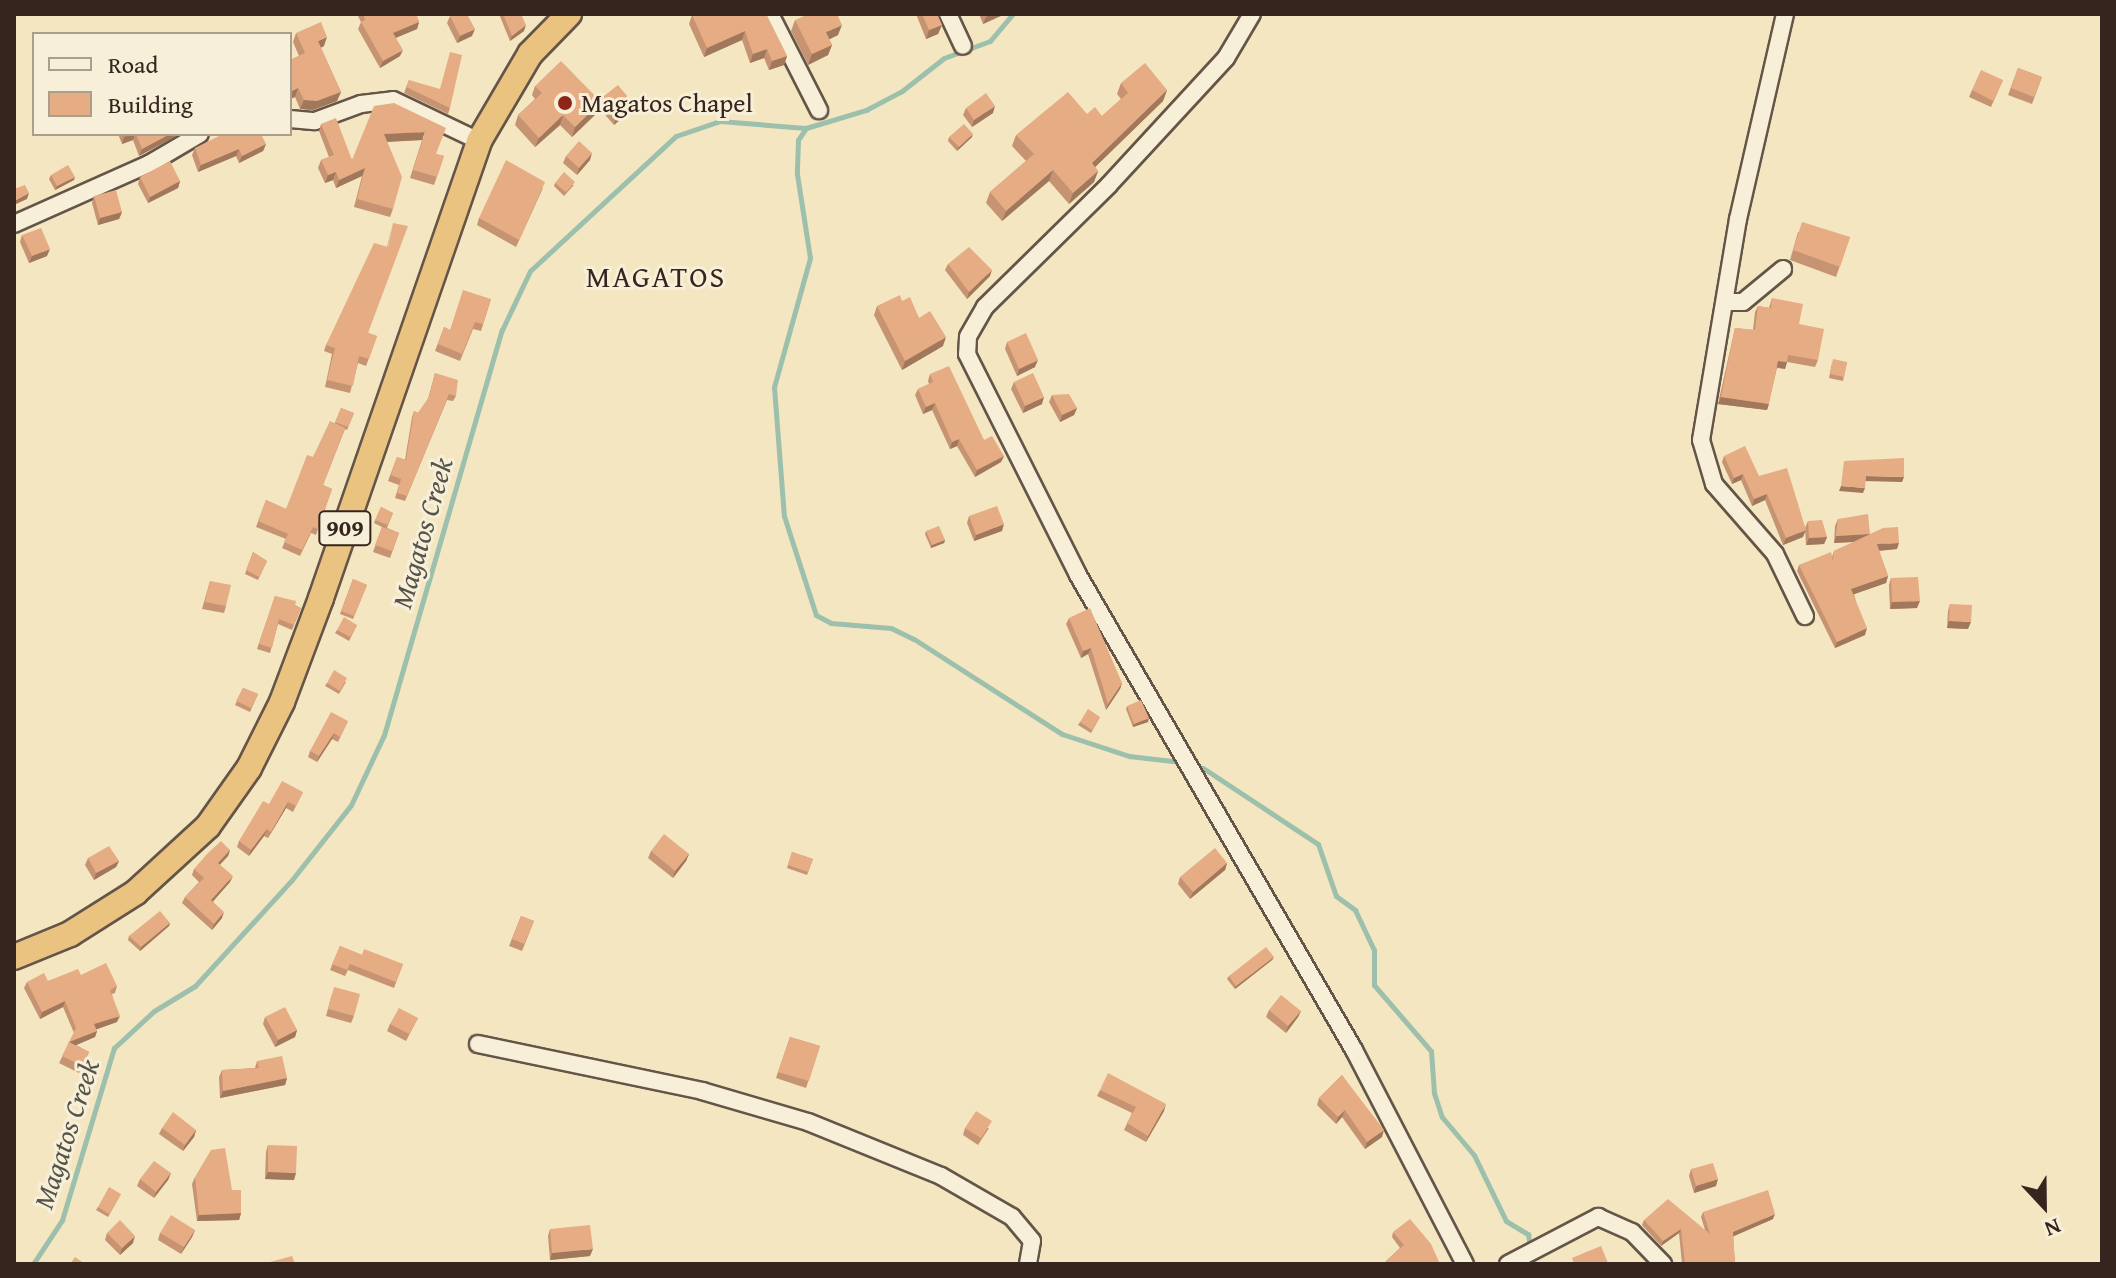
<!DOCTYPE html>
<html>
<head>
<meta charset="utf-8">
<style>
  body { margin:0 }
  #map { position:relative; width:2116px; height:1278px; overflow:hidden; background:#f3e6c1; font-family:"Gentium Book Plus",serif }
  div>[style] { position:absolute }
  .stream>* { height:5px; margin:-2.5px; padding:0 2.5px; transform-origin:2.5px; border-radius:2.5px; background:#9dc0ad }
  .roads { filter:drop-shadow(2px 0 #655548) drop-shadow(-2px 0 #655548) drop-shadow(0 2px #655548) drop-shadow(0 -2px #655548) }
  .minor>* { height:16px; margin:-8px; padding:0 8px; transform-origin:8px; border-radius:8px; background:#f7efd7 }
  .highway>* { height:24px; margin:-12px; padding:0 12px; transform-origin:12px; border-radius:12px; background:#eac380 }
  .wall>* { inset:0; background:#c69472 }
  .shaded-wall>* { inset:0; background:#a1785c }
  .building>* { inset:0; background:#e6ac84 }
  .dots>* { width:22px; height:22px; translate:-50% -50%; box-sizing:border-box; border:4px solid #f7efd7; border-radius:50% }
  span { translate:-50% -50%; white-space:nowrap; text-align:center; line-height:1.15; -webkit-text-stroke:6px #f7efd7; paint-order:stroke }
  .shield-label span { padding:2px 6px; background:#f7efd7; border:2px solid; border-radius:6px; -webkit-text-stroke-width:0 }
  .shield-label { font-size:24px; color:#36251f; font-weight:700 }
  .poi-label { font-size:26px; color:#36251f }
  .left { translate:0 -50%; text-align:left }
  .water-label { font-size:28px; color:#55544a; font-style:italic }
  .quarter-label { font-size:30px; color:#36251f; letter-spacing:2px }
  .frame { position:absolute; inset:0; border:16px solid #36251f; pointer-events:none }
  .legend { position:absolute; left:32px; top:32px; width:260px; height:104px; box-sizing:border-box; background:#f7efd7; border:2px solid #aa9e8d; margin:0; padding:10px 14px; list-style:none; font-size:24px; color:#36251f }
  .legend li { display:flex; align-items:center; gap:16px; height:40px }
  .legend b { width:40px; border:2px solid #aa9e8d }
  .north { position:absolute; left:2004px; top:1166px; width:80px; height:80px; -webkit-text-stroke:6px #f7efd7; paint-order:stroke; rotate:158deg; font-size:22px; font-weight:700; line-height:32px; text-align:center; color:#36251f }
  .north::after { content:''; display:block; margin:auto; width:28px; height:36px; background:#36251f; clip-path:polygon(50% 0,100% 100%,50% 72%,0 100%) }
</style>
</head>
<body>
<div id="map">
  <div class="stream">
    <i style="left:806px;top:128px;width:14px;rotate:124deg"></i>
    <i style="left:798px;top:140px;width:34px;rotate:92deg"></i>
    <i style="left:797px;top:174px;width:85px;rotate:81.2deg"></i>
    <i style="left:810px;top:258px;width:134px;rotate:105.6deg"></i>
    <i style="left:774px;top:387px;width:129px;rotate:85.6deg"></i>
    <i style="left:784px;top:516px;width:104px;rotate:72.1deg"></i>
    <i style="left:816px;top:615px;width:17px;rotate:28deg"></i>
    <i style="left:831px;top:623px;width:60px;rotate:4.8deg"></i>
    <i style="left:891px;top:628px;width:25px;rotate:26deg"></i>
    <i style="left:914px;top:639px;width:176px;rotate:32.7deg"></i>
    <i style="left:1062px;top:734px;width:71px;rotate:18.2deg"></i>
    <i style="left:1129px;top:756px;width:52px;rotate:6.6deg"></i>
    <i style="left:1203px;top:768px;width:138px;rotate:33.5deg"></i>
    <i style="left:1318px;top:844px;width:55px;rotate:70.9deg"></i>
    <i style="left:1336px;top:896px;width:24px;rotate:36deg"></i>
    <i style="left:1355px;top:910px;width:44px;rotate:64.6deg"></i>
    <i style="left:1374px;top:950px;width:35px;rotate:90deg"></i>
    <i style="left:1374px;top:985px;width:87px;rotate:49.2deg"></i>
    <i style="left:1431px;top:1051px;width:42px;rotate:85.9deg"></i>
    <i style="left:1434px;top:1093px;width:25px;rotate:72deg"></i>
    <i style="left:1442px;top:1117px;width:50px;rotate:49.9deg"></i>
    <i style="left:1474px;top:1155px;width:73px;rotate:64.1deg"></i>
    <i style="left:1506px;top:1221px;width:26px;rotate:31deg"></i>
    <i style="left:1528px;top:1234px;width:13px;rotate:81deg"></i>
    <i style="left:33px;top:1264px;width:53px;rotate:-56.6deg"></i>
    <i style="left:62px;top:1220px;width:180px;rotate:-73.2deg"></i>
    <i style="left:114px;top:1048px;width:54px;rotate:-42.8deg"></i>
    <i style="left:154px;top:1011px;width:48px;rotate:-31.4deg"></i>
    <i style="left:195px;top:986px;width:142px;rotate:-47.6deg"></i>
    <i style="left:291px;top:881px;width:97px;rotate:-51.7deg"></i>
    <i style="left:351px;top:805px;width:77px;rotate:-64.8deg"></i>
    <i style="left:384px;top:735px;width:422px;rotate:-73.8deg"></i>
    <i style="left:502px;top:330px;width:65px;rotate:-64.6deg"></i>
    <i style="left:530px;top:271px;width:199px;rotate:-42.8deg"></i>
    <i style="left:676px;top:136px;width:46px;rotate:-18.8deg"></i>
    <i style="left:720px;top:121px;width:86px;rotate:4.7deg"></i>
    <i style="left:806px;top:128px;width:63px;rotate:-16.7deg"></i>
    <i style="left:866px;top:110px;width:41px;rotate:-27.8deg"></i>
    <i style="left:902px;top:91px;width:53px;rotate:-38.2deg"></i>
    <i style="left:944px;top:58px;width:49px;rotate:-20.3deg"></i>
    <i style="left:990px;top:41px;width:35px;rotate:-50deg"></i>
  </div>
  <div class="roads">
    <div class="minor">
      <i style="left:770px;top:14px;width:108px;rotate:63deg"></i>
      <i style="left:948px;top:14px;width:35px;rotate:65deg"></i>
      <i style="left:1252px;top:14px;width:51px;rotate:120.6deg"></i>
      <i style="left:1226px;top:58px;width:173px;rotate:132.7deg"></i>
      <i style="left:1109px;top:185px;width:174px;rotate:135.5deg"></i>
      <i style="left:985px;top:307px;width:34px;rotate:120deg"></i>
      <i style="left:968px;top:337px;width:17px;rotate:93deg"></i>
      <i style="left:967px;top:354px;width:247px;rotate:63.3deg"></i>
      <i style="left:1078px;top:575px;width:549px;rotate:59.84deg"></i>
      <i style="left:1354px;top:1050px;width:241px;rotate:62.6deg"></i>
      <i style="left:1785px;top:14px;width:210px;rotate:102.9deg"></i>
      <i style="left:1738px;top:219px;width:224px;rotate:99.5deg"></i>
      <i style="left:1701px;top:440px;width:46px;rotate:73.5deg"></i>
      <i style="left:1714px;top:484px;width:93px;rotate:48.9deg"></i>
      <i style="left:1775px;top:554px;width:69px;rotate:64.2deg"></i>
      <i style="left:290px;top:119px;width:25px;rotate:5deg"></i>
      <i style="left:315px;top:121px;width:49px;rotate:-20.3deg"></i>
      <i style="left:361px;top:104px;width:32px;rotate:-7deg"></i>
      <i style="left:393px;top:100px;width:95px;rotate:25.5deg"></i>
      <i style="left:14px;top:224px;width:148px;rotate:-24deg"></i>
      <i style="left:149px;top:164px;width:59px;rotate:-30.5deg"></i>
      <i style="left:1725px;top:302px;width:18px"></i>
      <i style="left:1743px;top:302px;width:52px;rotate:-39.5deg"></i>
      <i style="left:478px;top:1044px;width:229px;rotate:11.8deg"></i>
      <i style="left:702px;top:1091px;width:110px;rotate:16.3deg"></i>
      <i style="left:808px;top:1122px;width:144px;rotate:22.1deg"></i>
      <i style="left:941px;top:1176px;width:82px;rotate:30deg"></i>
      <i style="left:1012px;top:1217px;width:31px;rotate:50deg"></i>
      <i style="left:1032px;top:1241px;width:23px;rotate:100deg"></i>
      <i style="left:1508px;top:1264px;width:102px;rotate:-27.6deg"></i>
      <i style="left:1598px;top:1217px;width:37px;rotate:24deg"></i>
      <i style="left:1632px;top:1232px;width:45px;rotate:45.9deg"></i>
    </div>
    <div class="highway">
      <i style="left:14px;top:957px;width:61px;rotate:-22.3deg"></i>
      <i style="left:70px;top:934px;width:77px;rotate:-32.2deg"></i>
      <i style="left:135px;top:893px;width:99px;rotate:-42.5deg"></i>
      <i style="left:208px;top:826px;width:71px;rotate:-54.7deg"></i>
      <i style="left:249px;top:768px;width:74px;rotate:-63.4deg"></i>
      <i style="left:282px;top:702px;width:111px;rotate:-69.4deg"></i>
      <i style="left:321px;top:598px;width:484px;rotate:-70.9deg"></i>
      <i style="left:479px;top:141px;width:101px;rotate:-59.6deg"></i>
      <i style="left:530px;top:54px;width:56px;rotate:-45.7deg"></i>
    </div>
  </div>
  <div class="wall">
    <i style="clip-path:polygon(357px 14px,416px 14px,419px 22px,417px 29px,396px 38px,400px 56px,380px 68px,358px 29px,361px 22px)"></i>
    <i style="clip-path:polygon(499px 14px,521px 14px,524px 31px,510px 41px)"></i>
    <i style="clip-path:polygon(766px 14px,787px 56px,784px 65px,769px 70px,764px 58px,750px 63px,742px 40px,704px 57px,689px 24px,692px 15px)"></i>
    <i style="clip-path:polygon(916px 14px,937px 14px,942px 25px,938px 34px,926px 39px)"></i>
    <i style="clip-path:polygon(979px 14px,1005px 14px,983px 24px)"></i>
    <i style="clip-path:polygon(450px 16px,472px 36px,457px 43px,447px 23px)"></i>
    <i style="clip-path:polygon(795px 20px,838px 35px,829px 39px,832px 45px,828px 55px,808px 65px,791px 31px)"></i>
    <i style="clip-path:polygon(296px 33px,324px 46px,321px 48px,341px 92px,337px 101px,313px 110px,300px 109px,295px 97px,290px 99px,290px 60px,299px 56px,293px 42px)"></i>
    <i style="clip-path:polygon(2018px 68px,2042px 77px,2032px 104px,2008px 95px)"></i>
    <i style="clip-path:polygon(409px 80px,450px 108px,448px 114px,404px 93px)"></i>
    <i style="clip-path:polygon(2003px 80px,1991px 107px,1969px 97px,1972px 90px)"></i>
    <i style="clip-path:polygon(1121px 83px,1167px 90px,1163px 101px,1095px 167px,1098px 171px,1094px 182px,1069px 204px,1049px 181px,1002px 221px,986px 203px,990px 192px,1026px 161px,1012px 146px,1016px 135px,1087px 114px,1102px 116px,1121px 99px,1117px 94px)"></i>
    <i style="clip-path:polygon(535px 86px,600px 101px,600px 99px,631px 110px,614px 125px,599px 108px,598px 112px,572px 137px,560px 125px,535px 147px,515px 125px,518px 115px,535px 99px,532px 95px)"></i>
    <i style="clip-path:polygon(394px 103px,436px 154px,444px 156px,434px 185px,410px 178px,422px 140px,387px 142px,393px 209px,390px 217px,354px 207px,362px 176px,336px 188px,333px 180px,325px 183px,318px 168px,321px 160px,329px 157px,319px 131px,321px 124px,352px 160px)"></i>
    <i style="clip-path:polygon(966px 108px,993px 113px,972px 127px,963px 115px)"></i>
    <i style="clip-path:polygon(118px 134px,180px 134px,139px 156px,133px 140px,122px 144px)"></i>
    <i style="clip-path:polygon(949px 137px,972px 137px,957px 151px,948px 141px)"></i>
    <i style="clip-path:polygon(266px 144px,263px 151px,239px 163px,236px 156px,198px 172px,192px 155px,195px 148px)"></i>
    <i style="clip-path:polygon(566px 156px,590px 160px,577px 175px,563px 163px)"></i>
    <i style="clip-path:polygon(51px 175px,74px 180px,55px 190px,49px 179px)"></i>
    <i style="clip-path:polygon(140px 177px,180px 181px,178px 188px,148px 203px,138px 184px)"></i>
    <i style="clip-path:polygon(555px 183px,574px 185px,564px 196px,554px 186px)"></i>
    <i style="clip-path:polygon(543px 188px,516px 247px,477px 225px,479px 218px)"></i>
    <i style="clip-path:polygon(94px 196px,122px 212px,119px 219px,98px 225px,92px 203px)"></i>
    <i style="clip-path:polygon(393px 223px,368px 333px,377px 336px,366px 366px,358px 363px,350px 393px,325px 387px,332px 354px,324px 351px,326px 345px,387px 247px)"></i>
    <i style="clip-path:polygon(1798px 232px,1850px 237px,1836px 277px,1790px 260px)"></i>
    <i style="clip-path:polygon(22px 235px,47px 256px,29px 263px,20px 242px)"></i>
    <i style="clip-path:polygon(948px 264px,990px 276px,967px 299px,945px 270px)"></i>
    <i style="clip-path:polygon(1772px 298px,1799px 324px,1818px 360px,1815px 367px,1787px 362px,1785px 369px,1777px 368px,1767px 410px,1718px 404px,1735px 328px,1753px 330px,1755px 312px,1758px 306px,1769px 308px)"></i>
    <i style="clip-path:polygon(491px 299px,481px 331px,473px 329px,460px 361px,435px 351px,444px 327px,450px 330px)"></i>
    <i style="clip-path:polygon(902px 301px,919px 318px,943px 346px,902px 370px,874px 315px,877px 306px)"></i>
    <i style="clip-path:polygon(1007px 342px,1035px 367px,1017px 376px,1005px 349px)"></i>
    <i style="clip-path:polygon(1847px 362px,1843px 381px,1829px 378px,1832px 363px)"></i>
    <i style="clip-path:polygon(435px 373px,456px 396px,453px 401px,447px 400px,405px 501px,395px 498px,399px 485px,388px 481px,397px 457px,405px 460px,412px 417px,414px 411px,418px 413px,428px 399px)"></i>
    <i style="clip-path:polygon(930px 374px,984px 440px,1004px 456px,1001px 462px,975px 477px,957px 446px,950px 449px,932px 410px,923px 414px,915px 395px,918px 389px,929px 384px,928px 381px)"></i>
    <i style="clip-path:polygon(1014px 382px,1042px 404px,1023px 413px,1011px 389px)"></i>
    <i style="clip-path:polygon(1052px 395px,1077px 408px,1074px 415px,1060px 422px,1049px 402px)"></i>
    <i style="clip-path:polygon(341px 408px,354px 413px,347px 430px,345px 429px,323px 485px,332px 489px,316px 535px,311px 533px,300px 556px,282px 548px,286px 539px,256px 527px,266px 500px,286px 509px,313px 457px,335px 423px)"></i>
    <i style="clip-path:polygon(1724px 456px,1759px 476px,1803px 537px,1783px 545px,1765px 500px,1752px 506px,1741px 480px,1732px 484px,1722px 462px)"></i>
    <i style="clip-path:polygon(381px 507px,393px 513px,387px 528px,399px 533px,390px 558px,373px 552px,382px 527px,374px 523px)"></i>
    <i style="clip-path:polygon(969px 516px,1002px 531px,974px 541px,967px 523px)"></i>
    <i style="clip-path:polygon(1838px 519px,1870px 534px,1897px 549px,1879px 551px,1888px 576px,1886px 583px,1854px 594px,1865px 635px,1835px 648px,1797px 571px,1799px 565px,1832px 557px,1834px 551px,1854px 542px,1834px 543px,1835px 526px)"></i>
    <i style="clip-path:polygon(1808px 521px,1827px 537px,1824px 544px,1806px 545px,1805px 528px)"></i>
    <i style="clip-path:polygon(926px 531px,945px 540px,944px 543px,931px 548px,925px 534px)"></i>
    <i style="clip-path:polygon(253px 552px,267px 561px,258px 580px,245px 574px)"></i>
    <i style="clip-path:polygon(1891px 578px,1917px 608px,1890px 609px,1889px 585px)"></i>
    <i style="clip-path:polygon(353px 579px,367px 585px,353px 619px,340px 614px)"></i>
    <i style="clip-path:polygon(210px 581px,226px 606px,224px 613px,202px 609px)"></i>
    <i style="clip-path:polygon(275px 596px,301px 608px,292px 630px,278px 624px,270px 653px,257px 649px)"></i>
    <i style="clip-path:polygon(1950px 604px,1968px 629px,1947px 628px,1948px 611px)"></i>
    <i style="clip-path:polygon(1069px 618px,1122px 683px,1120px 689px,1106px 710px,1088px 654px,1081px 658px,1066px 624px)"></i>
    <i style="clip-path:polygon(357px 625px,349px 641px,335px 633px,337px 630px)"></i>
    <i style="clip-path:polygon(346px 682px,339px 694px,325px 686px,327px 683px)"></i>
    <i style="clip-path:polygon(243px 688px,258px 694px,250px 712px,235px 705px)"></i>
    <i style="clip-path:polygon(1127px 706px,1148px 722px,1133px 727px,1126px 709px)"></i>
    <i style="clip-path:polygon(1100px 717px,1091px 733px,1078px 725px,1080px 722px)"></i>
    <i style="clip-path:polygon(348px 721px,338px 742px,332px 739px,317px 762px,308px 757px,310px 751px)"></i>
    <i style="clip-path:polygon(303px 792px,293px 812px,286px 808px,268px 838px,264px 836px,249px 856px,237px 847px,239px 841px,269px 804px)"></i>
    <i style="clip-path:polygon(230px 850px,228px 856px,220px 865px,230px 882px,213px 901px,222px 918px,212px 930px,182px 903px,185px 897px,199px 882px,192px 875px,194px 869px)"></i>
    <i style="clip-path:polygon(651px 851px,689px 854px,686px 861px,673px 878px,648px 858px)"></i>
    <i style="clip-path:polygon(792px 852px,813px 859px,807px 875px,787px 868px)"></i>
    <i style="clip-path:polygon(88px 858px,119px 861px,116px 867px,94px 880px,85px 865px)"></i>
    <i style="clip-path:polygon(1227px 863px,1225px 870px,1190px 899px,1178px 884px,1180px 877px)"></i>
    <i style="clip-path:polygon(521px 916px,534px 921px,522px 951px,509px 946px)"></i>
    <i style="clip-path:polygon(170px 923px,169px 926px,140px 951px,128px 940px,129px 936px)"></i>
    <i style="clip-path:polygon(340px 946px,362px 955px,403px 964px,394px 988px,348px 970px,345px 976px,330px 970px)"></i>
    <i style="clip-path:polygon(1274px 957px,1272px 960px,1235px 989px,1227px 979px,1229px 976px)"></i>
    <i style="clip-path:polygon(81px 975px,117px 986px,115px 993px,112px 994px,117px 1022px,96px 1029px,97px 1031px,95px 1037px,76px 1045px,89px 1052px,79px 1073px,59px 1063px,74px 1033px,63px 1007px,40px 1019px,24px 988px,27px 982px,48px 981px)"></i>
    <i style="clip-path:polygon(332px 994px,354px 1016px,351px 1023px,326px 1016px)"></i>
    <i style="clip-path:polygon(1269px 1010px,1301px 1011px,1298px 1017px,1286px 1033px,1266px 1017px)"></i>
    <i style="clip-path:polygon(265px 1017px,297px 1030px,295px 1037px,275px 1047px,263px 1024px)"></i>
    <i style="clip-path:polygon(418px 1018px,406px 1041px,387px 1031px,390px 1024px)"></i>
    <i style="clip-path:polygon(790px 1037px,820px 1046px,806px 1088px,776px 1078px)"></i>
    <i style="clip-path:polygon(257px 1061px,287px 1078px,285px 1085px,220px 1098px,219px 1077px,222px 1070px,255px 1068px)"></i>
    <i style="clip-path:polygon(1342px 1075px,1382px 1137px,1365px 1149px,1342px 1117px,1336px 1124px,1317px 1105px,1319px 1098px)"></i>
    <i style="clip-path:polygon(1100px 1090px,1164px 1111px,1146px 1142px,1124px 1130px,1132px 1113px,1097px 1096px)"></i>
    <i style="clip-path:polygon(162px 1128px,196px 1130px,194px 1137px,183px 1151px,159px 1134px)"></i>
    <i style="clip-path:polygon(965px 1128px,989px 1128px,978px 1145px,963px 1135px)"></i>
    <i style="clip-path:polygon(268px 1145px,294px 1180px,265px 1179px,266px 1152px)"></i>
    <i style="clip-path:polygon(1691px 1169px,1716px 1186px,1694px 1193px,1689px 1176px)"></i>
    <i style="clip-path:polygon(171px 1173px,168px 1180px,154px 1198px,137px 1186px,140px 1179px)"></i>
    <i style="clip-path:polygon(195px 1177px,232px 1190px,241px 1213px,239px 1220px,197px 1221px,192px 1184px)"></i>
    <i style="clip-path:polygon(121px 1194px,108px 1217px,96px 1210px,98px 1207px)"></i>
    <i style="clip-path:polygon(1703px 1212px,1773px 1219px,1733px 1236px,1735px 1264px,1682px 1264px,1679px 1233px,1661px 1246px,1642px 1225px,1644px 1220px,1705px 1230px,1701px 1217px)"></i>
    <i style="clip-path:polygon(550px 1229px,590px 1256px,550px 1260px,548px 1236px)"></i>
    <i style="clip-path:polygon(195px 1230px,192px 1237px,181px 1254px,158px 1240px,160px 1233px)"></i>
    <i style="clip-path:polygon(1393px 1232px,1440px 1264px,1385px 1264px,1386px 1261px,1400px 1248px,1392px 1237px)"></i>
    <i style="clip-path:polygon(107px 1233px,133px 1243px,120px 1255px,105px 1240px)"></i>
  </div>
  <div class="shaded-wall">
    <i style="clip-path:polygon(992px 14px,1005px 14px,983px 24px,986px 17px)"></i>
    <i style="clip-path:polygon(419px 22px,417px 29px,390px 40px,393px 33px)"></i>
    <i style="clip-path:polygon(526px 25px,524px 31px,510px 41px,512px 36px)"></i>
    <i style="clip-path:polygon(842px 25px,838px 35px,822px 43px,826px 32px)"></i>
    <i style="clip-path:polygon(942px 25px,938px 34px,926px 39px,929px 30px)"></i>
    <i style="clip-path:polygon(475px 29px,472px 36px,457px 43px,460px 36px)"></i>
    <i style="clip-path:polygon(745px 31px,742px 40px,704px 57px,707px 48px)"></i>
    <i style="clip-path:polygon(327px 37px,324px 46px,315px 50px,318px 41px)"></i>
    <i style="clip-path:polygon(832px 45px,828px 55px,808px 65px,812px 54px)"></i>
    <i style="clip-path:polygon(767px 49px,764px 58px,750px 63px,753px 54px)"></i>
    <i style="clip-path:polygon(403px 50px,400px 56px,380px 68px,383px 61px)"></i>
    <i style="clip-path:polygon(787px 56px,784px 65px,769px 70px,772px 61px)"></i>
    <i style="clip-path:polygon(298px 88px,295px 97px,290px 99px,290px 92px)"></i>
    <i style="clip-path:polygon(1167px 90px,1163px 101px,1088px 174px,1092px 163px)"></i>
    <i style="clip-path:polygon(341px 92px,337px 101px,313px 110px,300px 109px,304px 100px)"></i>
    <i style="clip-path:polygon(601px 102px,598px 112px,572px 137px,575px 127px)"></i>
    <i style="clip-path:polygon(633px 103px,631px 110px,614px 125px,616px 118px)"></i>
    <i style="clip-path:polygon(995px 106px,993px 113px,972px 127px,974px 120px)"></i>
    <i style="clip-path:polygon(563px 115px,560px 125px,535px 147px,539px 138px)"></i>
    <i style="clip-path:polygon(425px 132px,422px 140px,382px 142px,384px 134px)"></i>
    <i style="clip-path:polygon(133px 134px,135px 134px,133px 140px,122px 144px,124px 137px)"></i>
    <i style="clip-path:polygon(170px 134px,180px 134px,139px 156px,142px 149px)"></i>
    <i style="clip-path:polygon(973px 134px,972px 137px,957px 151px,959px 147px)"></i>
    <i style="clip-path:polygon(266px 144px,263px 151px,239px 163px,242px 156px)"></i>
    <i style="clip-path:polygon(239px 149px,236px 156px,198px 172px,201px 165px)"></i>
    <i style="clip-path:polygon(592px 153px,590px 160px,577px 175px,579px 168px)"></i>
    <i style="clip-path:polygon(365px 168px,362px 176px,336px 188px,339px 180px)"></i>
    <i style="clip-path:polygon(1053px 170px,1049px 181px,1002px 221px,1006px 211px)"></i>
    <i style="clip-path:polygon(1098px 171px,1094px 182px,1069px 204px,1073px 193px)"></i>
    <i style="clip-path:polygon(336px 172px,333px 180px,325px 183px,328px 175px)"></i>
    <i style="clip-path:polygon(75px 177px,74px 180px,55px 190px,57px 186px)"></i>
    <i style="clip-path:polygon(180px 181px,178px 188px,148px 203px,150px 197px)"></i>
    <i style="clip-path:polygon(29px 193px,27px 199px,14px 205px,14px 201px)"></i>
    <i style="clip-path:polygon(122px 212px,119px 219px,98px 225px,100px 218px)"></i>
    <i style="clip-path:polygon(50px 249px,47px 256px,29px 263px,32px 256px)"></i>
    <i style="clip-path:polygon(992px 270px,990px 276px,967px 299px,969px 292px)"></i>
    <i style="clip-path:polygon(946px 337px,943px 346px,902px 370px,905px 361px)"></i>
    <i style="clip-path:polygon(1038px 360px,1035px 367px,1017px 376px,1019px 369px)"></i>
    <i style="clip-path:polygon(1778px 361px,1787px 362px,1785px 369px,1776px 367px)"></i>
    <i style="clip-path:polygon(1044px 397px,1042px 404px,1023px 413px,1025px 406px)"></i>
    <i style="clip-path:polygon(1721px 397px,1769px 404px,1767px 410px,1718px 404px)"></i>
    <i style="clip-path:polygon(935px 403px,932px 410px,923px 414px,926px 407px)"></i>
    <i style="clip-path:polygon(1077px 408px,1074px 415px,1060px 422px,1062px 415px)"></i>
    <i style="clip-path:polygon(959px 439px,957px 446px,950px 449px,952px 442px)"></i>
    <i style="clip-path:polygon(1004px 456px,1001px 462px,975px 477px,977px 470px)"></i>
    <i style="clip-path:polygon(1743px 474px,1741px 480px,1732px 484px,1734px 478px)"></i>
    <i style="clip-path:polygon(1866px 476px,1904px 477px,1902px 482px,1864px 481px)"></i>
    <i style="clip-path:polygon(1841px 486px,1865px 488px,1863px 493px,1839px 491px)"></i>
    <i style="clip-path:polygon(1767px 494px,1765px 500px,1752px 506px,1754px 499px)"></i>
    <i style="clip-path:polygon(1004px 524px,1002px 531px,974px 541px,976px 535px)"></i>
    <i style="clip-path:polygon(1806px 530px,1803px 537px,1783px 545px,1786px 538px)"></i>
    <i style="clip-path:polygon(1870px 534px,1868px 541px,1834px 543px,1836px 536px)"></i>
    <i style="clip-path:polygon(1827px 537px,1824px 544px,1806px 545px,1809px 538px)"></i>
    <i style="clip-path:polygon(945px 540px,944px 543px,931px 548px,932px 545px)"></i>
    <i style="clip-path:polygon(1899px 543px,1897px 549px,1874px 551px,1877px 544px)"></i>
    <i style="clip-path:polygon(1888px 576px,1886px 583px,1849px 596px,1851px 589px)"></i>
    <i style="clip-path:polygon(1920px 601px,1917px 608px,1890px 609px,1892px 602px)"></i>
    <i style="clip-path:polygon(1949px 621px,1971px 622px,1968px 629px,1947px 628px)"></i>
    <i style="clip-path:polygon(1867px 628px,1865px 635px,1835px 648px,1837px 642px)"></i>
    <i style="clip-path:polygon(1091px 648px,1088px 654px,1081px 658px,1083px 651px)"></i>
    <i style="clip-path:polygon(1122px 683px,1120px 689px,1106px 710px,1108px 704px)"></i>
    <i style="clip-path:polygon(1149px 718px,1148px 722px,1133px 727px,1134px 724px)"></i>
    <i style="clip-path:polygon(334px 733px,332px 739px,317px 762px,319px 756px)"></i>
    <i style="clip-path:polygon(288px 802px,286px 808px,268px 838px,271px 832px)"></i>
    <i style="clip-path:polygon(267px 829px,264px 836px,249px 856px,251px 850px)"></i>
    <i style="clip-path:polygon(230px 850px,228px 856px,215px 869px,218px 863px)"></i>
    <i style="clip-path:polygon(689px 854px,686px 861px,673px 878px,675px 871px)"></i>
    <i style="clip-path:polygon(119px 861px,116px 867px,94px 880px,96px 873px)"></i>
    <i style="clip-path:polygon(1227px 863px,1225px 870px,1190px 899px,1193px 892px)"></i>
    <i style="clip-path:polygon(233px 876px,230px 882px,209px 906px,211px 900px)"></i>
    <i style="clip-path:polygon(224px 912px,222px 918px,212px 930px,214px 924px)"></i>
    <i style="clip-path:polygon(170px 923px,169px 926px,140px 951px,141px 947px)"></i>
    <i style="clip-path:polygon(1274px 957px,1272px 960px,1235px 989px,1236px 986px)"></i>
    <i style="clip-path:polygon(65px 1001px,63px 1007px,40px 1019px,42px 1012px)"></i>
    <i style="clip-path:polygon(1301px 1011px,1298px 1017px,1286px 1033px,1288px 1026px)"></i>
    <i style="clip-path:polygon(120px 1016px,117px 1022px,92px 1031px,94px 1024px)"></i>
    <i style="clip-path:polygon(297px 1030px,295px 1037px,275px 1047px,278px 1040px)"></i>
    <i style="clip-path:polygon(97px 1031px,95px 1037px,67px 1049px,69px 1042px)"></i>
    <i style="clip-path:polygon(287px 1078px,285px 1085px,220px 1098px,223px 1091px)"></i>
    <i style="clip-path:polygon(1166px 1104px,1164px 1111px,1146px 1142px,1148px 1136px)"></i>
    <i style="clip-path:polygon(1345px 1110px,1342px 1117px,1336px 1124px,1338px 1117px)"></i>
    <i style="clip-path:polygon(196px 1130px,194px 1137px,183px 1151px,185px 1145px)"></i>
    <i style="clip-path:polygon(1384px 1130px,1382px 1137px,1365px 1149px,1367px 1142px)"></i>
    <i style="clip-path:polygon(268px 1172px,296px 1173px,294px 1180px,265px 1179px)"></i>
    <i style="clip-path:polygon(171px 1173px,168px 1180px,154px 1198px,156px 1192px)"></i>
    <i style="clip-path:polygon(1718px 1179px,1716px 1186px,1694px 1193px,1696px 1186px)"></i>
    <i style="clip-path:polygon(241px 1213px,239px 1220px,197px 1221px,199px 1215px)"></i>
    <i style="clip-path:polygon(1775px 1214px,1773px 1219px,1732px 1237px,1733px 1232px)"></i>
    <i style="clip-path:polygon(1681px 1229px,1679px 1233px,1661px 1246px,1663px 1241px)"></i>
    <i style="clip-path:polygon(195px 1230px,192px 1237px,181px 1254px,184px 1247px)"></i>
    <i style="clip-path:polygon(135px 1236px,133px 1243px,120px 1255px,122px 1248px)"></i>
    <i style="clip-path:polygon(593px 1249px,590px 1256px,550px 1260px,552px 1253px)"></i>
  </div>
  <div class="building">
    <i style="clip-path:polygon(363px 14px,416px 14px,419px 22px,393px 33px,403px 50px,383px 61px,361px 22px,365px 20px)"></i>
    <i style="clip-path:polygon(454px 14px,467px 14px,475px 29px,460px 36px,450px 16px)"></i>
    <i style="clip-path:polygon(503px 14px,521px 14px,526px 25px,512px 36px)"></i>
    <i style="clip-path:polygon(694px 14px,766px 14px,787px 56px,772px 61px,767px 49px,753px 54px,745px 31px,707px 48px,692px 15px)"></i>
    <i style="clip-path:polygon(809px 14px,837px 14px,842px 25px,826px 32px,832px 45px,812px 54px,795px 20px)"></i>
    <i style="clip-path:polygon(922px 14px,937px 14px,942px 25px,929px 30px)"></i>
    <i style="clip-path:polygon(321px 22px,327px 37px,318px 41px,341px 92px,317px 101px,304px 100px,298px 88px,290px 92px,290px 60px,305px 53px,296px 33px)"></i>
    <i style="clip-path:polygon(450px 52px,462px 55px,450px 108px,406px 87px,409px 80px,440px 89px)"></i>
    <i style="clip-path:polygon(561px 61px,601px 102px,575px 127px,563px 115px,539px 138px,518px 115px,542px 93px,535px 86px)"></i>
    <i style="clip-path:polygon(1145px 63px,1167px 90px,1092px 163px,1098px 171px,1073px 193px,1053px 170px,1006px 211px,990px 192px,1034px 154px,1016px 135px,1068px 92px,1087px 114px,1095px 107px,1102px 116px,1128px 93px,1121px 83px)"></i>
    <i style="clip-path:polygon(2018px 68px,2042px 77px,2034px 97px,2011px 88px)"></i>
    <i style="clip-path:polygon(1981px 70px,2003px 80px,1993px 101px,1972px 90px)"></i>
    <i style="clip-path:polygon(618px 85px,633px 103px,616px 118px,600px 99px)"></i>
    <i style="clip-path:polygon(986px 93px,995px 106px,974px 120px,966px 108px)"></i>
    <i style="clip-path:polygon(394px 103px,446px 128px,436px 154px,444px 156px,437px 177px,413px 170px,425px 132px,384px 134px,402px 177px,393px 209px,357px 199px,365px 168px,339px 180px,336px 172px,328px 175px,321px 160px,334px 155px,321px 124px,336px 118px,352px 160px,374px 106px)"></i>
    <i style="clip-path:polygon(964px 124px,973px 134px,959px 147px,949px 137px)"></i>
    <i style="clip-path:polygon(136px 134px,170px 134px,142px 149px)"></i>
    <i style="clip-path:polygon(223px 134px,261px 134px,266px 144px,242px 156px,239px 149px,201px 165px,195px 148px)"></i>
    <i style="clip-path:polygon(579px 141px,592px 153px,579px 168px,566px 156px)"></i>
    <i style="clip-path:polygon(506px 160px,545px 182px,519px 240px,479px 218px)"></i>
    <i style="clip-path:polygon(170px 161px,180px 181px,150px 197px,140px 177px)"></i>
    <i style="clip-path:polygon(68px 165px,75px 177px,57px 186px,51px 175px)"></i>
    <i style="clip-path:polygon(564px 172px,575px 182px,566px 192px,555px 183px)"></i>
    <i style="clip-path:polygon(25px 185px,29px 193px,14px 201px,14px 189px)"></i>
    <i style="clip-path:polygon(116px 190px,122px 212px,100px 218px,94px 196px)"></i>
    <i style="clip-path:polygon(1802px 222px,1850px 237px,1840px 267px,1793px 250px)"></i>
    <i style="clip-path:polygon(393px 223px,408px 226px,368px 333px,377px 336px,369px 359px,359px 356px,353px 386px,327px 380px,335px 348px,326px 345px,374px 243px,388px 247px)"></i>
    <i style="clip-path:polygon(41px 228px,50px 249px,32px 256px,22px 235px)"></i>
    <i style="clip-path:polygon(969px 247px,992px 270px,969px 292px,948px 264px)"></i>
    <i style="clip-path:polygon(463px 290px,491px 299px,483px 324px,475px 322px,462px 354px,438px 344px,444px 327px,450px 330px)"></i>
    <i style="clip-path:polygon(900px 295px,902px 301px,910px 297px,919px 318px,930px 311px,946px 337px,905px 361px,877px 306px)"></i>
    <i style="clip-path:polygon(1772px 298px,1803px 304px,1799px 324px,1824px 329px,1818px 360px,1788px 355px,1787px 362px,1778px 361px,1769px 404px,1721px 397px,1735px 328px,1755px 330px,1758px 306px,1771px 308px)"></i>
    <i style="clip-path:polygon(1026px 333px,1038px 360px,1019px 369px,1007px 342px)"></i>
    <i style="clip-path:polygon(1833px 359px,1847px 362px,1844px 377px,1830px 374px)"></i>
    <i style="clip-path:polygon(949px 366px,984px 440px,992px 436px,1004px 456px,977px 470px,959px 439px,952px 442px,935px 403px,926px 407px,918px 389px,933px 382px,930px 374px)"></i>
    <i style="clip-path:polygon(435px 373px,458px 380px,456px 396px,449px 394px,407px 496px,397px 493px,401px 479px,391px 475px,397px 457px,406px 460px,414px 411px,418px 413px,429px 397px)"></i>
    <i style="clip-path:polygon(1033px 373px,1044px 397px,1025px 406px,1014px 382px)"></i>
    <i style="clip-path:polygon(1069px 394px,1077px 408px,1062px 415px,1052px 395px)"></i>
    <i style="clip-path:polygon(341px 408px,354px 413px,348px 427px,335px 422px)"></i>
    <i style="clip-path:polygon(330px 421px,345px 428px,323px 485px,332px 489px,318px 529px,313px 527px,302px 550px,284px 542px,288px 534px,258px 521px,266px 500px,286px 509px,307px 455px,313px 457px)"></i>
    <i style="clip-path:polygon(1745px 446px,1759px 476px,1787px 468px,1806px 530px,1786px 538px,1767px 494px,1754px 499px,1743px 474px,1734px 478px,1724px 456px)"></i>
    <i style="clip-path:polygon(1904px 458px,1904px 477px,1866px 476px,1865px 488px,1841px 486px,1844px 461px)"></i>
    <i style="clip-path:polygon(997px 506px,1004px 524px,976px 535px,969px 516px)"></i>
    <i style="clip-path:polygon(381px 507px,393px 513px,388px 525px,375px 520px)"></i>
    <i style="clip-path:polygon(1868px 514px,1870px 534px,1836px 536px,1838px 519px)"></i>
    <i style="clip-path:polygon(1822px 520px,1827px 537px,1809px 538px,1808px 521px)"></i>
    <i style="clip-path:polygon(939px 526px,945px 540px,932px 545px,926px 531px)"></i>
    <i style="clip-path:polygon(382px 527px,399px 533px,392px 551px,375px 545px)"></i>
    <i style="clip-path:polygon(1898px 527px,1899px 543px,1877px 544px,1888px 576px,1851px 589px,1867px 628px,1837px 642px,1799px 565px,1831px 552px,1833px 561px,1834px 551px,1883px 528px)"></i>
    <i style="clip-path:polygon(253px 552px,267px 561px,259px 577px,246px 570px)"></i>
    <i style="clip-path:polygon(1918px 577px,1920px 601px,1892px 602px,1891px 578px)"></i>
    <i style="clip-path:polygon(353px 579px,367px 585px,354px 616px,341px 611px)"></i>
    <i style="clip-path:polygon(210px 581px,231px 585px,226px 606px,205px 602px)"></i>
    <i style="clip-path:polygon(275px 596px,296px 601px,295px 606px,301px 608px,294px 625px,279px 619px,272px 648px,259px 644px)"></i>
    <i style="clip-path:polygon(1950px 604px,1972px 605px,1971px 622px,1949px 621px)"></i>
    <i style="clip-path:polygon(1090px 608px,1122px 683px,1108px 704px,1091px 648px,1083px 651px,1069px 618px)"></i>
    <i style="clip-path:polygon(344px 617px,357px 625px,350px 637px,337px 630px)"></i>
    <i style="clip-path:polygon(334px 670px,347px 678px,340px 691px,327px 683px)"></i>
    <i style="clip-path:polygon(243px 688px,258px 694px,251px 708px,236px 701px)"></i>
    <i style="clip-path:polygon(1141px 700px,1149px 718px,1134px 724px,1127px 706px)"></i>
    <i style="clip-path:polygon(1088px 709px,1100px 717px,1092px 730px,1080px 722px)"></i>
    <i style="clip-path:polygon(331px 712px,348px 721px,340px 737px,334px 733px,319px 756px,310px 751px)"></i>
    <i style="clip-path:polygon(282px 781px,303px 792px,296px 806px,288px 802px,271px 832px,267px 829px,251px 850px,239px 841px,263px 801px,269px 804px)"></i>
    <i style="clip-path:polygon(664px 834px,689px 854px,675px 871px,651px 851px)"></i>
    <i style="clip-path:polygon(221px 841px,230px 850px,218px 863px,233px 876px,211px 900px,224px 912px,214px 924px,185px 897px,204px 878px,194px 869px,207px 854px)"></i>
    <i style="clip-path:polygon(109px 846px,119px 861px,96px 873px,88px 858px)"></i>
    <i style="clip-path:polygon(1215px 848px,1227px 863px,1193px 892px,1180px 877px)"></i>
    <i style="clip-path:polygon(792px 852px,813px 859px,808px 872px,788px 865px)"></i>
    <i style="clip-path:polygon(160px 911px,170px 923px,141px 947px,129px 936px)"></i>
    <i style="clip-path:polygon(521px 916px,534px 921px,524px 944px,512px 939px)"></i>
    <i style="clip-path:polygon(340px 946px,362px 955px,364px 949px,403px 964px,396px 982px,350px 964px,347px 970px,332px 964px)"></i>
    <i style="clip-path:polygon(1266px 947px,1274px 957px,1236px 986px,1229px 976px)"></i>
    <i style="clip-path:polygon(106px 963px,117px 986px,110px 990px,120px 1016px,94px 1024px,97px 1031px,69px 1042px,76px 1028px,65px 1001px,42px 1012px,27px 982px,44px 973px,48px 981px,78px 969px,81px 975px)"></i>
    <i style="clip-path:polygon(334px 987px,360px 994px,354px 1016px,328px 1009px)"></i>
    <i style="clip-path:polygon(1281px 995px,1301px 1011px,1288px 1026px,1269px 1010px)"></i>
    <i style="clip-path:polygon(285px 1007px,297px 1030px,278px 1040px,265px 1017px)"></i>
    <i style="clip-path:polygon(399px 1008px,418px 1018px,409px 1034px,390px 1024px)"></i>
    <i style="clip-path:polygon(790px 1037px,820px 1046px,809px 1081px,778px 1072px)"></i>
    <i style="clip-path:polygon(69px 1042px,89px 1052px,82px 1066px,62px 1056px)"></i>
    <i style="clip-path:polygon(282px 1056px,287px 1078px,223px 1091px,222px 1070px,259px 1068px,257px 1061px)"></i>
    <i style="clip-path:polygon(1108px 1073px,1166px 1104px,1148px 1136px,1127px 1123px,1136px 1107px,1100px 1090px)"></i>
    <i style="clip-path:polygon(1342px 1075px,1384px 1130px,1367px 1142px,1345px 1110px,1338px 1117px,1319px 1098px)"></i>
    <i style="clip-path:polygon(976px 1111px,992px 1121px,981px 1138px,965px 1128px)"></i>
    <i style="clip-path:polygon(173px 1112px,196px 1130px,185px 1145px,162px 1128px)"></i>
    <i style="clip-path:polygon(268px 1145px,297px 1146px,296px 1173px,268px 1172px)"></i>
    <i style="clip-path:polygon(225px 1148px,232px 1190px,241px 1190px,241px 1213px,199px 1215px,195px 1177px,211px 1150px)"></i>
    <i style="clip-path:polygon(154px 1161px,171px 1173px,156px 1192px,140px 1179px)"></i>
    <i style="clip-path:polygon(1713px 1163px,1718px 1179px,1696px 1186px,1691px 1169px)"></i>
    <i style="clip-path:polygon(109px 1187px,121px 1194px,109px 1214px,98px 1207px)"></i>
    <i style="clip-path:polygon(1768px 1190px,1775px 1214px,1733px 1232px,1735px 1264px,1685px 1264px,1681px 1229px,1663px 1241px,1644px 1220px,1668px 1199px,1710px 1234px,1703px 1212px)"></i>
    <i style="clip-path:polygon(171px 1215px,195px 1230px,184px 1247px,160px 1233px)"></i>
    <i style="clip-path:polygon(1410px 1219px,1431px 1244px,1440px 1264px,1388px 1264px,1386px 1261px,1404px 1245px,1393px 1232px)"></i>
    <i style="clip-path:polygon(120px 1220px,135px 1236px,122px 1248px,107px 1233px)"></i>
    <i style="clip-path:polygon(590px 1225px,593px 1249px,552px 1253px,550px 1229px)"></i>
    <i style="clip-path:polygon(1601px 1246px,1608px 1263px,1605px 1264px,1574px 1264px,1572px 1258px)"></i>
    <i style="clip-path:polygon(292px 1256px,295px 1264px,263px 1264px)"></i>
    <i style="clip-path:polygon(75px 1257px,85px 1264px,70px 1264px)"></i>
  </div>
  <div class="dots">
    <i style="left:565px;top:103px;background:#8f2418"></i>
  </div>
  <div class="shield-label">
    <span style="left:345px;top:528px">909</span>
  </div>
  <div class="poi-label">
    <span class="left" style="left:581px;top:103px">Magatos Chapel</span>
  </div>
  <div class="water-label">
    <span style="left:422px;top:533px;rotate:-74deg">Magatos Creek</span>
    <span style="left:66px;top:1134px;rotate:-72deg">Magatos Creek</span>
  </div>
  <div class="quarter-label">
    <span style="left:656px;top:276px">MAGATOS</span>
  </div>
  <div class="frame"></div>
  <ul class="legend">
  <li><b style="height:10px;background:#f7efd7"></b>Road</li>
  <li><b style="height:22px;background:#e6ac84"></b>Building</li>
  </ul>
  <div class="north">N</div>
</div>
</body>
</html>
